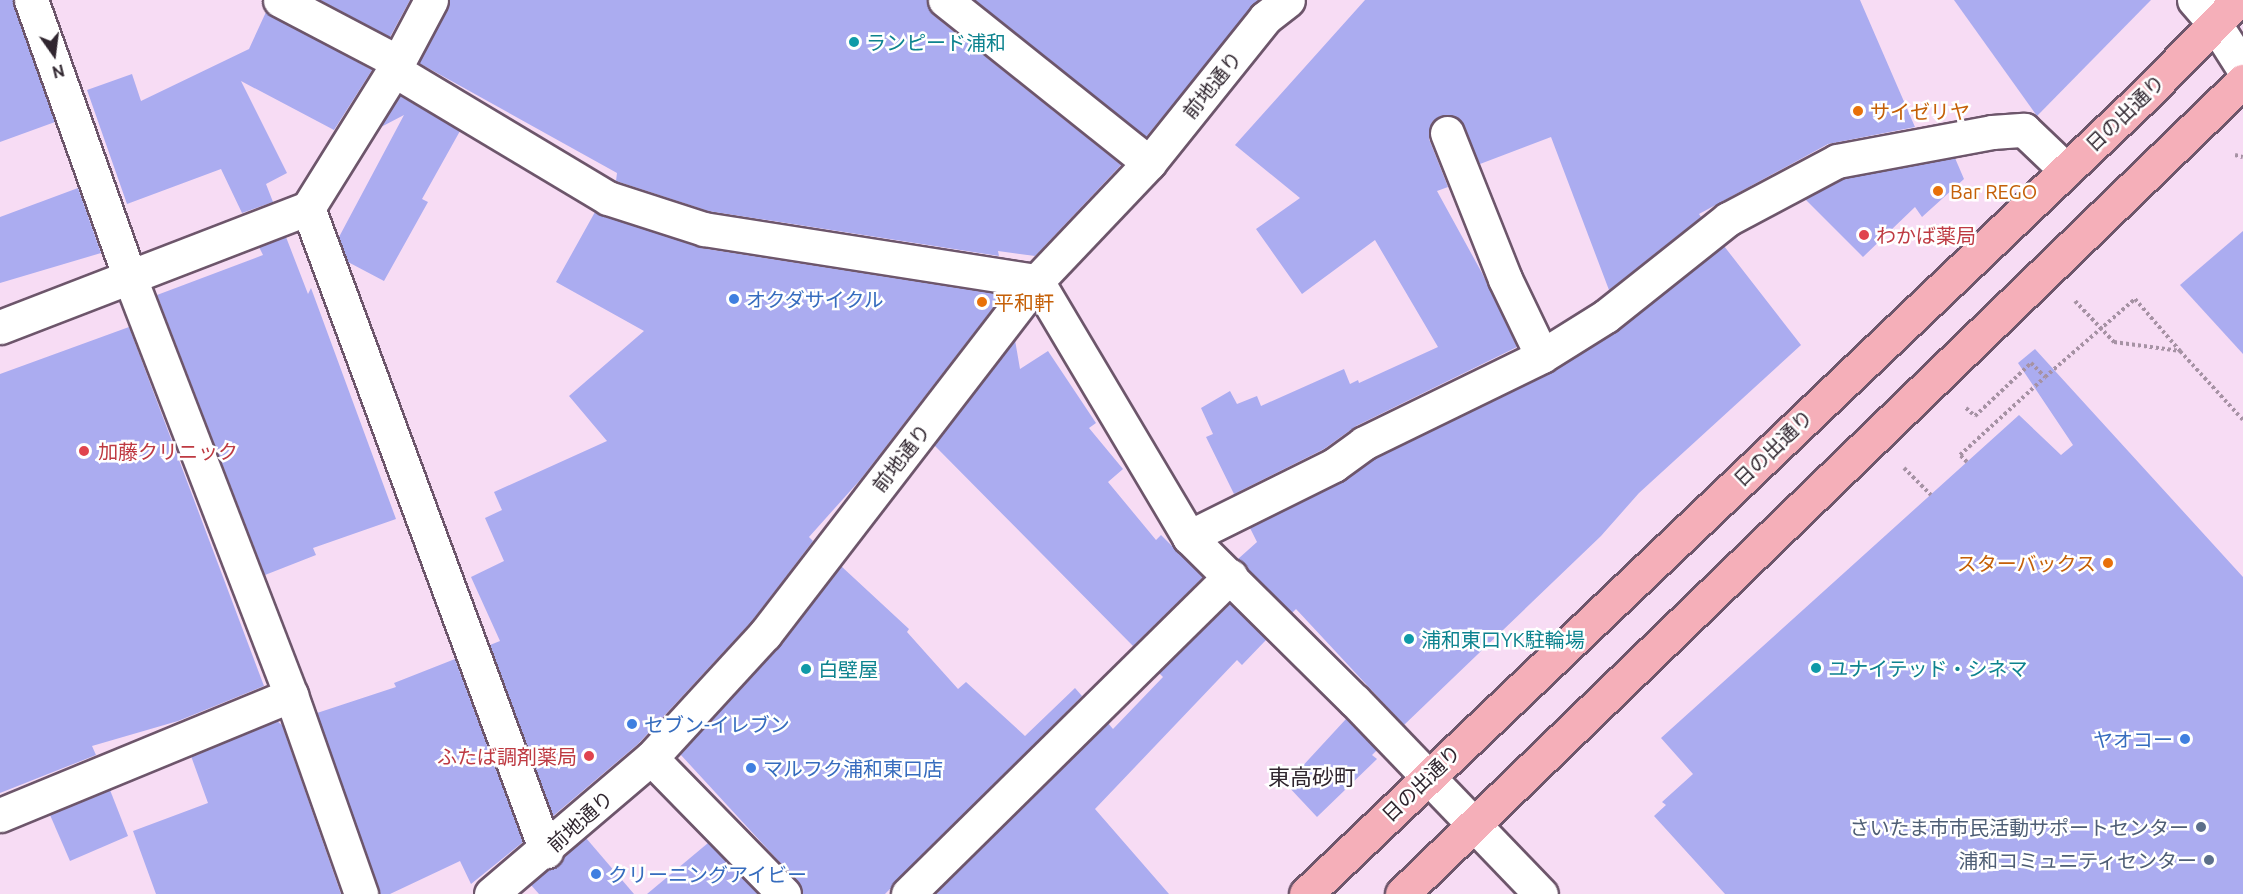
<!DOCTYPE html>
<html>
<head>
<meta charset="utf-8">
<style>
  body { margin:0 }
  #map { position:relative; width:2243px; height:894px; overflow:hidden; background:#f7dcf4; font-family:Ubuntu,"Noto Sans JP",sans-serif }
  div>[style] { position:absolute }
  .building>* { inset:0; background:#abacf0 }
  .path>* { height:4px; margin-top:-2px; transform-origin:0; background:repeating-linear-gradient(90deg,#a692a4 0 3px,transparent 0 6px) }
  .roads { filter:drop-shadow(2px 0 #6d566b) drop-shadow(-2px 0 #6d566b) drop-shadow(0 2px #6d566b) drop-shadow(0 -2px #6d566b) }
  .minor>* { height:33px; margin:-16.5px; padding:0 16.5px; transform-origin:16.5px; border-radius:16.5px; background:#fff }
  .major>* { height:33px; margin:-16.5px; padding:0 16.5px; transform-origin:16.5px; border-radius:16.5px; background:#f5afb9 }
  .dots>* { width:16px; height:16px; translate:-50% -50%; box-sizing:border-box; border:3px solid #fff; border-radius:50% }
  span { translate:-50% -50%; white-space:nowrap; text-align:center; line-height:1.15; -webkit-text-stroke:5px #fff; paint-order:stroke }
  .culture-label { font-size:20px; color:#0d838f }
  .left { translate:0 -50%; text-align:left }
  .street-label { font-size:20px; color:#30262f }
  .food-label { font-size:20px; color:#c56008 }
  .right { translate:-100% -50%; text-align:right }
  .health-label { font-size:20px; color:#be3a42 }
  .shop-label { font-size:20px; color:#366cbe }
  .service-label { font-size:20px; color:#4e5e75 }
  .quarter-label { font-size:22px; color:#30262f }
  .north { position:absolute; left:24px; top:24px; width:60px; height:60px; -webkit-text-stroke:4px #fff; paint-order:stroke; rotate:166deg; font-size:16px; font-weight:700; line-height:24px; text-align:center; color:#30262f }
  .north::after { content:''; display:block; margin:auto; width:21px; height:27px; background:#30262f; clip-path:polygon(50% 0,100% 100%,50% 72%,0 100%) }
</style>
</head>
<body>
<div id="map">
  <div class="building">
    <i style="clip-path:polygon(0 0,13px 0,55px 122px,0 142px)"></i>
    <i style="clip-path:polygon(320px 0,410px 0,390px 37px)"></i>
    <i style="clip-path:polygon(450px 0,927px 0,933px 15px,1121px 165px,1035px 256px,998px 251px,999px 256px,708px 211px,616px 181px,617px 173px,419px 63px)"></i>
    <i style="clip-path:polygon(975px 0,1258px 0,1146px 137px)"></i>
    <i style="clip-path:polygon(1365px 0,1860px 0,1915px 127px,1828px 144px,1699px 214px,1701px 217px,1609px 290px,1551px 137px,1480px 164px,1459px 119px,1440px 116px,1432px 122px,1429px 139px,1448px 187px,1437px 191px,1482px 273px,1517px 347px,1356px 426px,1324px 449px,1234px 494px,1206px 437px,1213px 434px,1201px 408px,1230px 391px,1237px 404px,1257px 396px,1261px 406px,1344px 369px,1350px 384px,1358px 380px,1359px 383px,1438px 347px,1375px 240px,1302px 294px,1256px 229px,1300px 198px,1235px 145px)"></i>
    <i style="clip-path:polygon(1954px 0,2151px 0,2037px 116px)"></i>
    <i style="clip-path:polygon(266px 12px,372px 70px,334px 130px,241px 81px,287px 173px,266px 184px,273px 202px,242px 213px,221px 169px,127px 204px,87px 90px,132px 74px,141px 101px,249px 49px)"></i>
    <i style="clip-path:polygon(400px 96px,460px 131px,422px 199px,428px 202px,384px 281px,348px 262px,339px 237px,404px 115px,381px 127px)"></i>
    <i style="clip-path:polygon(1955px 158px,1964px 179px,1922px 217px,1915px 207px,1863px 257px,1805px 199px,1843px 179px)"></i>
    <i style="clip-path:polygon(78px 188px,101px 253px,0 283px,0 217px)"></i>
    <i style="clip-path:polygon(595px 212px,701px 248px,1003px 295px,860px 480px,809px 537px,813px 541px,751px 622px,638px 744px,553px 816px,490px 645px,500px 641px,471px 577px,504px 561px,485px 518px,502px 510px,494px 492px,607px 441px,569px 396px,644px 331px,556px 282px)"></i>
    <i style="clip-path:polygon(2243px 231px,2243px 354px,2180px 285px)"></i>
    <i style="clip-path:polygon(286px 237px,308px 294px,311px 288px,396px 519px,313px 548px,316px 555px,265px 575px,157px 295px,263px 255px,259px 247px)"></i>
    <i style="clip-path:polygon(1724px 246px,1801px 345px,1639px 493px,1601px 536px,1404px 725px,1296px 609px,1292px 613px,1238px 559px,1257px 542px,1250px 528px,1342px 482px,1374px 459px,1552px 372px,1618px 331px)"></i>
    <i style="clip-path:polygon(129px 327px,264px 686px,178px 721px,92px 746px,96px 755px,0 793px,0 374px)"></i>
    <i style="clip-path:polygon(1015px 340px,1020px 369px,1048px 351px,1096px 423px,1089px 428px,1123px 469px,1108px 482px,1156px 540px,1161px 535px,1203px 577px,1133px 646px,934px 445px)"></i>
    <i style="clip-path:polygon(2035px 349px,2243px 577px,2243px 894px,1725px 894px,1654px 816px,1666px 805px,1662px 802px,1693px 774px,1661px 738px,2019px 415px,2061px 455px,2073px 445px,2018px 363px)"></i>
    <i style="clip-path:polygon(841px 566px,909px 629px,907px 632px,958px 689px,966px 682px,1025px 736px,1075px 688px,1082px 696px,885px 894px,802px 894px,797px 881px,680px 754px,779px 647px)"></i>
    <i style="clip-path:polygon(1230px 604px,1266px 640px,1242px 665px,1237px 660px,1095px 809px,1169px 894px,936px 894px,1108px 723px,1113px 729px,1163px 677px,1159px 673px)"></i>
    <i style="clip-path:polygon(455px 659px,523px 842px,471px 884px,460px 861px,390px 894px,379px 894px,317px 713px,396px 687px,394px 683px)"></i>
    <i style="clip-path:polygon(1346px 719px,1377px 750px,1372px 755px,1377px 759px,1317px 817px,1286px 784px)"></i>
    <i style="clip-path:polygon(277px 721px,282px 725px,341px 894px,156px 894px,133px 831px,208px 803px,191px 756px)"></i>
    <i style="clip-path:polygon(110px 790px,128px 836px,70px 861px,50px 815px)"></i>
    <i style="clip-path:polygon(586px 838px,634px 894px,539px 894px,531px 885px)"></i>
    <i style="clip-path:polygon(708px 843px,758px 894px,647px 894px)"></i>
  </div>
  <div class="path">
    <i style="left:2235px;top:155px;width:8px;rotate:14deg"></i>
    <i style="left:2075px;top:301px;width:57px;rotate:46.4deg"></i>
    <i style="left:2114px;top:342px;width:67px;rotate:7.8deg"></i>
    <i style="left:2180px;top:351px;width:93px;rotate:47.6deg"></i>
    <i style="left:1966px;top:408px;width:12px;rotate:42deg"></i>
    <i style="left:1975px;top:416px;width:77px;rotate:-43.4deg"></i>
    <i style="left:2031px;top:363px;width:20px;rotate:45deg"></i>
    <i style="left:2045px;top:377px;width:119px;rotate:-40.9deg"></i>
    <i style="left:2135px;top:299px;width:69px;rotate:49.1deg"></i>
    <i style="left:1967px;top:462px;width:10px;rotate:-135deg"></i>
    <i style="left:1960px;top:455px;width:115px;rotate:-42.5deg"></i>
    <i style="left:1904px;top:468px;width:38px;rotate:45deg"></i>
  </div>
  <div class="roads">
    <div class="minor">
      <i style="left:31px;top:0;width:295px;rotate:70.4deg"></i>
      <i style="left:130px;top:278px;width:447px;rotate:68.9deg"></i>
      <i style="left:291px;top:695px;width:211px;rotate:70.6deg"></i>
      <i style="left:280px;top:0;width:133px;rotate:27.7deg"></i>
      <i style="left:945px;top:0;width:261px;rotate:38.6deg"></i>
      <i style="left:2194px;top:0;width:32px;rotate:49deg"></i>
      <i style="left:2215px;top:24px;width:52px;rotate:57.5deg"></i>
      <i style="left:394px;top:70px;width:249px;rotate:30.9deg"></i>
      <i style="left:608px;top:198px;width:101px;rotate:17.9deg"></i>
      <i style="left:704px;top:229px;width:337px;rotate:8.9deg"></i>
      <i style="left:1037px;top:281px;width:298px;rotate:59.3deg"></i>
      <i style="left:1189px;top:537px;width:233px;rotate:44.7deg"></i>
      <i style="left:1355px;top:701px;width:268px;rotate:46.1deg"></i>
      <i style="left:1447px;top:133px;width:157px;rotate:68.3deg"></i>
      <i style="left:1505px;top:279px;width:85px;rotate:64.3deg"></i>
      <i style="left:308px;top:208px;width:686px;rotate:69.69deg"></i>
      <i style="left:0;top:327px;width:330px;rotate:-21.1deg"></i>
      <i style="left:308px;top:208px;width:163px;rotate:-58.1deg"></i>
      <i style="left:394px;top:70px;width:79px;rotate:-62.1deg"></i>
      <i style="left:1189px;top:537px;width:162px;rotate:-26.4deg"></i>
      <i style="left:1334px;top:465px;width:37px;rotate:-36deg"></i>
      <i style="left:1364px;top:443px;width:198px;rotate:-26deg"></i>
      <i style="left:1542px;top:356px;width:75px;rotate:-32deg"></i>
      <i style="left:1606px;top:316px;width:156px;rotate:-38.5deg"></i>
      <i style="left:1728px;top:219px;width:123px;rotate:-28deg"></i>
      <i style="left:1837px;top:161px;width:158px;rotate:-10.6deg"></i>
      <i style="left:1992px;top:132px;width:32px;rotate:-4deg"></i>
      <i style="left:2024px;top:130px;width:58px;rotate:43.6deg"></i>
      <i style="left:651px;top:758px;width:190px;rotate:45.6deg"></i>
      <i style="left:0;top:815px;width:315px;rotate:-22.4deg"></i>
      <i style="left:491px;top:894px;width:210px;rotate:-40.4deg"></i>
      <i style="left:651px;top:758px;width:168px;rotate:-47.4deg"></i>
      <i style="left:765px;top:634px;width:446px;rotate:-52.4deg"></i>
      <i style="left:1037px;top:281px;width:163px;rotate:-46.5deg"></i>
      <i style="left:1149px;top:163px;width:186px;rotate:-51.3deg"></i>
      <i style="left:1265px;top:18px;width:29px;rotate:-38deg"></i>
      <i style="left:908px;top:894px;width:453px;rotate:-44.6deg"></i>
    </div>
    <div class="major">
      <i style="left:1306px;top:894px;width:1161px;rotate:-43.6deg"></i>
      <i style="left:2147px;top:93px;width:130px;rotate:-45.6deg"></i>
      <i style="left:1402px;top:894px;width:1170px;rotate:-44.03deg"></i>
    </div>
  </div>
  <div class="dots">
    <i style="left:854px;top:42px;background:#0f9aa8"></i>
    <i style="left:1858px;top:111px;background:#e8710a"></i>
    <i style="left:1938px;top:191px;background:#e8710a"></i>
    <i style="left:1864px;top:235px;background:#e0444e"></i>
    <i style="left:734px;top:299px;background:#3f7fe0"></i>
    <i style="left:982px;top:302px;background:#e8710a"></i>
    <i style="left:84px;top:451px;background:#e0444e"></i>
    <i style="left:2108px;top:563px;background:#e8710a"></i>
    <i style="left:1409px;top:639px;background:#0f9aa8"></i>
    <i style="left:1816px;top:668px;background:#0f9aa8"></i>
    <i style="left:806px;top:669px;background:#0f9aa8"></i>
    <i style="left:632px;top:724px;background:#3f7fe0"></i>
    <i style="left:2185px;top:739px;background:#3f7fe0"></i>
    <i style="left:589px;top:756px;background:#e0444e"></i>
    <i style="left:751px;top:768px;background:#3f7fe0"></i>
    <i style="left:2201px;top:827px;background:#5c6f8a"></i>
    <i style="left:2209px;top:860px;background:#5c6f8a"></i>
    <i style="left:596px;top:874px;background:#3f7fe0"></i>
  </div>
  <div class="culture-label">
    <span class="left" style="left:866px;top:42px">ランピード浦和</span>
    <span class="left" style="left:1421px;top:639px">浦和東口YK駐輪場</span>
    <span class="left" style="left:1828px;top:668px">ユナイテッド・シネマ</span>
    <span class="left" style="left:818px;top:669px">白壁屋</span>
  </div>
  <div class="street-label">
    <span style="left:1212px;top:85px;rotate:-51deg">前地通り</span>
    <span style="left:2125px;top:113px;rotate:-44deg">日の出通り</span>
    <span style="left:1773px;top:448px;rotate:-44deg">日の出通り</span>
    <span style="left:901px;top:458px;rotate:-52deg">前地通り</span>
    <span style="left:1421px;top:783px;rotate:-44deg">日の出通り</span>
    <span style="left:580px;top:821px;rotate:-42deg">前地通り</span>
  </div>
  <div class="food-label">
    <span class="left" style="left:1870px;top:111px">サイゼリヤ</span>
    <span class="left" style="left:1950px;top:191px">Bar REGO</span>
    <span class="left" style="left:994px;top:302px">平和軒</span>
    <span class="right" style="left:2096px;top:563px">スターバックス</span>
  </div>
  <div class="health-label">
    <span class="left" style="left:1876px;top:235px">わかば薬局</span>
    <span class="left" style="left:98px;top:451px">加藤クリニック</span>
    <span class="right" style="left:577px;top:756px">ふたば調剤薬局</span>
  </div>
  <div class="shop-label">
    <span class="left" style="left:746px;top:299px">オクダサイクル</span>
    <span class="left" style="left:644px;top:724px">セブン-イレブン</span>
    <span class="right" style="left:2173px;top:739px">ヤオコー</span>
    <span class="left" style="left:763px;top:768px">マルフク浦和東口店</span>
    <span class="left" style="left:608px;top:874px">クリーニングアイビー</span>
  </div>
  <div class="service-label">
    <span class="right" style="left:2189px;top:827px">さいたま市市民活動サポートセンター</span>
    <span class="right" style="left:2197px;top:860px">浦和コミュニティセンター</span>
  </div>
  <div class="quarter-label">
    <span style="left:1312px;top:777px">東高砂町</span>
  </div>
  <div class="north">N</div>
</div>
</body>
</html>
